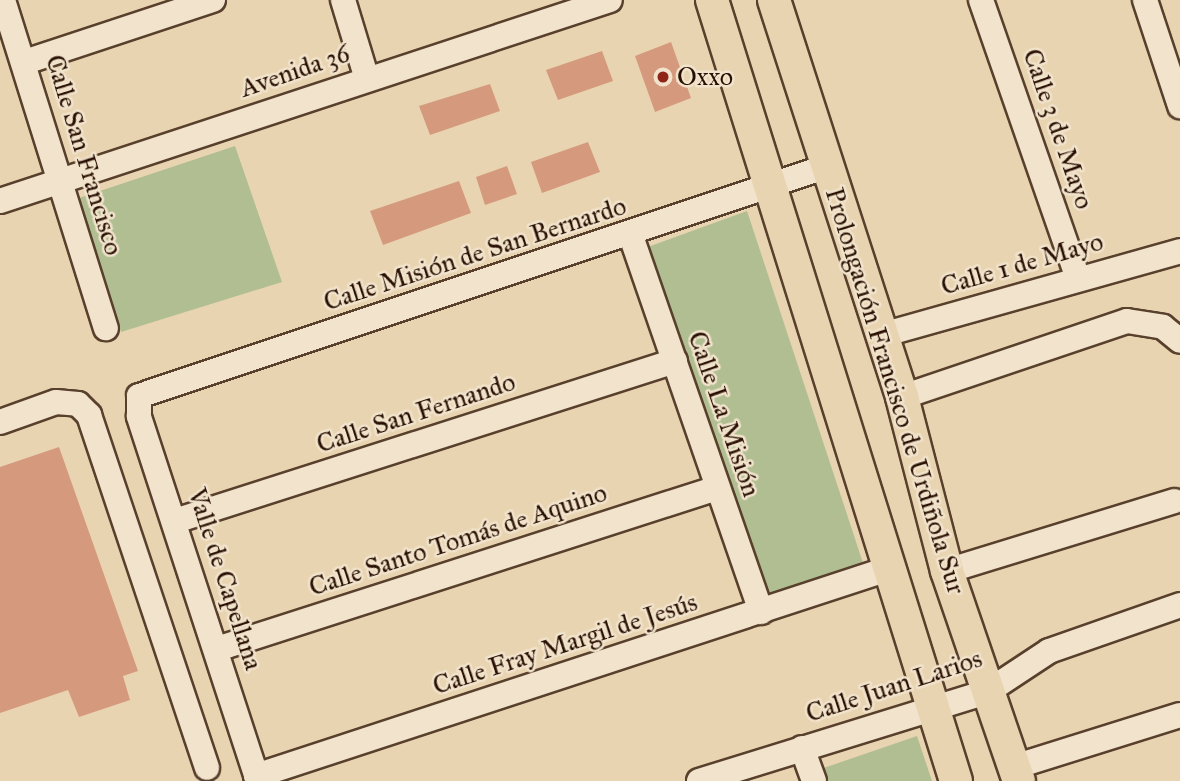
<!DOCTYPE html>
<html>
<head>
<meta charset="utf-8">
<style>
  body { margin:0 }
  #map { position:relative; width:1180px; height:781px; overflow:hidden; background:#e9d4b1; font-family:"IM FELL Great Primer",serif }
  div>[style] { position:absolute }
  .green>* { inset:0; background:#b0be91 }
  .building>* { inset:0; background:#d59a7d }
  .roads { filter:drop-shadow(2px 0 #58402d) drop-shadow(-2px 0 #58402d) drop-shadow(0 2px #58402d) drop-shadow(0 -2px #58402d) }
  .minor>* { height:24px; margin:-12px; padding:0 12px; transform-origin:12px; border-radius:12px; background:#f1e3cc }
  .major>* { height:32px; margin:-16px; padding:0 16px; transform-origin:16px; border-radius:16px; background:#e9d4b1 }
  .dots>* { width:19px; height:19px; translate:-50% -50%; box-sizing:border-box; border:4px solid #f1e3cc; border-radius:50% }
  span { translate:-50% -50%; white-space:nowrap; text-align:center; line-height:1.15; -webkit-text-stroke:5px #f1e3cc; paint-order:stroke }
  .street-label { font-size:26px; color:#280f01 }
  .poi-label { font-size:26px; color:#280f01 }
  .left { translate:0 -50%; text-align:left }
</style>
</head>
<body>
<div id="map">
  <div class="green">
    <i style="clip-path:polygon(235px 146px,282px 282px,121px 332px,76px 199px)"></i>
    <i style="clip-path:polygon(747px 211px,864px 566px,761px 599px,645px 248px)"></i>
    <i style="clip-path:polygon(917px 736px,932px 781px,818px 781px,815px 771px)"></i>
  </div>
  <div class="building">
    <i style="clip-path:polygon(671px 42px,691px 98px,655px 112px,635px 56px)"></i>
    <i style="clip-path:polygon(602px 51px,613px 81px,558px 100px,546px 70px)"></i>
    <i style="clip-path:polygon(490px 84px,500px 111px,430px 135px,419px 106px)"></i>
    <i style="clip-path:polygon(588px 142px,600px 172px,542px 193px,531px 162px)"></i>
    <i style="clip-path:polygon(507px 166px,517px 194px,485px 205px,476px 177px)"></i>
    <i style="clip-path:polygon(459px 181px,471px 213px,383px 245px,370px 211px)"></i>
    <i style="clip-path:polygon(59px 447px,138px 671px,123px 676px,130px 700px,79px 717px,68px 690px,0 713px,0 467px)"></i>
  </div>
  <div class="roads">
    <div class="minor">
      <i style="left:3px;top:0;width:344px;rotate:72.6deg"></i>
      <i style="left:343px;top:0;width:83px;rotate:73.1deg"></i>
      <i style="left:981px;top:0;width:294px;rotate:70.8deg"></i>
      <i style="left:1145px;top:0;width:112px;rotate:71.7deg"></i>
      <i style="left:25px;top:62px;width:198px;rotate:-18.3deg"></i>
      <i style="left:0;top:201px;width:642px;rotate:-18.24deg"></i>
      <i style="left:631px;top:236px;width:398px;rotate:70.9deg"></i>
      <i style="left:882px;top:335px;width:310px;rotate:-15.7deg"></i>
      <i style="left:902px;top:397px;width:237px;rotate:-18.7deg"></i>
      <i style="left:1127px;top:321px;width:36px;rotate:9deg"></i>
      <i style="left:1163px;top:327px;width:22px;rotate:39deg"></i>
      <i style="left:0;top:422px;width:59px;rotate:-19.7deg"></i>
      <i style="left:56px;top:402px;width:22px;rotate:5deg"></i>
      <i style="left:78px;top:404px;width:16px;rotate:45deg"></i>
      <i style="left:89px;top:415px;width:372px;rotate:71.5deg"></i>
      <i style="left:175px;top:521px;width:525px;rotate:-17.74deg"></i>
      <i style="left:947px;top:571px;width:238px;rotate:-17.1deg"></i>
      <i style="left:217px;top:649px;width:525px;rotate:-17.85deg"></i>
      <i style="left:802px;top:748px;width:35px;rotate:70deg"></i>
      <i style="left:1014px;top:767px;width:174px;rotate:-17.4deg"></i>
      <i style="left:256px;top:776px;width:668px;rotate:-18.14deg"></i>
      <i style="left:258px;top:781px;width:384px;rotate:-108.1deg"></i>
      <i style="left:139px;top:416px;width:20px;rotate:-90deg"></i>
      <i style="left:139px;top:396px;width:726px;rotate:-18.46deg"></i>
      <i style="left:699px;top:781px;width:301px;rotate:-17.2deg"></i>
      <i style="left:987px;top:692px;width:74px;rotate:-33.5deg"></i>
      <i style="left:1049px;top:651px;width:139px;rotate:-19.3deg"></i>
    </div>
    <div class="major">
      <i style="left:712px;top:0;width:818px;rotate:72.65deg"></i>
      <i style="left:774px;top:0;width:417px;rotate:72.1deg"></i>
      <i style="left:902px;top:397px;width:180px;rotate:75.5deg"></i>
      <i style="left:947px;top:571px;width:222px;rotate:71.1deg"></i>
    </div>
  </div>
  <div class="dots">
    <i style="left:663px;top:77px;background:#8f2418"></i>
  </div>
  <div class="street-label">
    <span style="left:295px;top:71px;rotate:-19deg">Avenida 36</span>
    <span style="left:1058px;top:129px;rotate:71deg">Calle 3 de Mayo</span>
    <span style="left:84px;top:155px;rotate:73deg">Calle San Francisco</span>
    <span style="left:475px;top:254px;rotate:-18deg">Calle Misión de San Bernardo</span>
    <span style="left:1022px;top:264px;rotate:-16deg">Calle 1 de Mayo</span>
    <span style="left:895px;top:391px;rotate:73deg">Prolongación Francisco de Urdiñola Sur</span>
    <span style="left:416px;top:413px;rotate:-18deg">Calle San Fernando</span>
    <span style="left:724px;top:414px;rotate:71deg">Calle La Misión</span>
    <span style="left:458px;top:540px;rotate:-18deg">Calle Santo Tomás de Aquino</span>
    <span style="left:225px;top:579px;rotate:72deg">Valle de Capellana</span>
    <span style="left:565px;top:644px;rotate:-18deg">Calle Fray Margil de Jesús</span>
    <span style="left:894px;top:686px;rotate:-18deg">Calle Juan Larios</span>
  </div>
  <div class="poi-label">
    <span class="left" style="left:677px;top:77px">Oxxo</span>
  </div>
</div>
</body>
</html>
